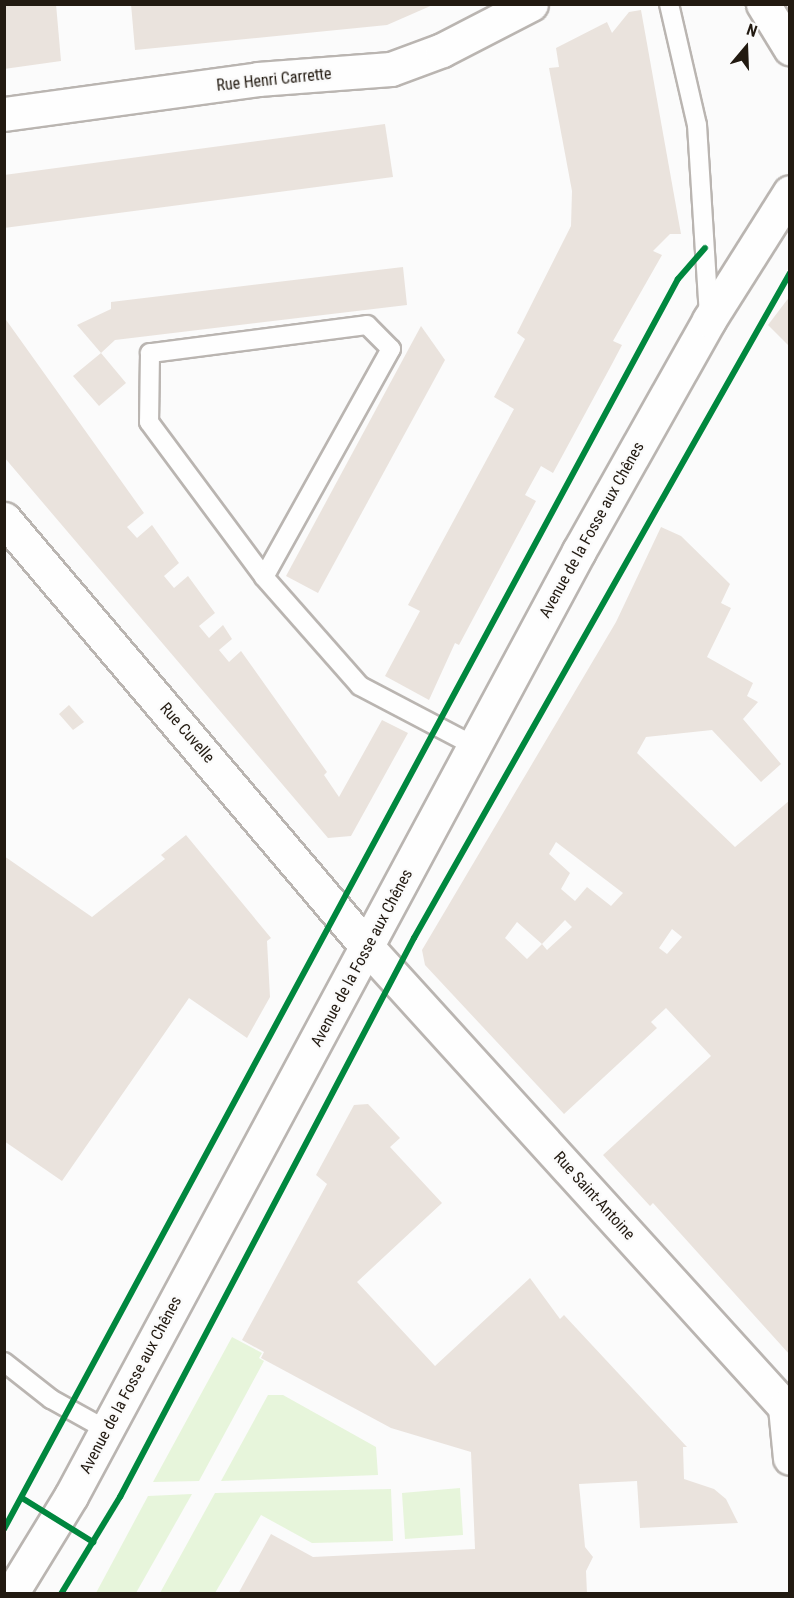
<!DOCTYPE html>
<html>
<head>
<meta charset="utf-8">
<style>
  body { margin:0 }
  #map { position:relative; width:794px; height:1598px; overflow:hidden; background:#fbfbfb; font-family:"Roboto Condensed",sans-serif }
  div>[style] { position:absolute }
  .green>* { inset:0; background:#e7f5db }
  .building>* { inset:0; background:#eae3dd }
  .roads { filter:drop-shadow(2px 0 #bab5b1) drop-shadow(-2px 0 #bab5b1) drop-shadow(0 2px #bab5b1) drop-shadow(0 -2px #bab5b1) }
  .service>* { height:18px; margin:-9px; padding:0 9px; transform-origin:9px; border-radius:9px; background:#fefefe }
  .minor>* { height:33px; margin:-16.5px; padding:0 16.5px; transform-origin:16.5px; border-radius:16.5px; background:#fefefe }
  .tertiary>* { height:33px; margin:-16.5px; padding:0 16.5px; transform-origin:16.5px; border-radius:16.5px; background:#fefefe }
  .cycleway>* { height:6px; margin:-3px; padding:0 3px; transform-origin:3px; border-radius:3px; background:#00873e }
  span { translate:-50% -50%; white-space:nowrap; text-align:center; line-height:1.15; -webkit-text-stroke:4.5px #fbfbfb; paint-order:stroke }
  .street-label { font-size:16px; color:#221a11 }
  .frame { position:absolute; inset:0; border:6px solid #221a11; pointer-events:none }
  .north { position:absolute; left:716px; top:18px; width:60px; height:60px; -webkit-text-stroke:4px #fbfbfb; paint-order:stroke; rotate:19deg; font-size:16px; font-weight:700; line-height:24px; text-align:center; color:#221a11 }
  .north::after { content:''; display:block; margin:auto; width:21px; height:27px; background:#221a11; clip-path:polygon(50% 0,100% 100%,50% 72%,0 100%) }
</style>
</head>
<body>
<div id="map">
  <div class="green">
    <i style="clip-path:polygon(232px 1337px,262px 1353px,259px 1358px,264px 1361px,199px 1481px,153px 1482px)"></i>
    <i style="clip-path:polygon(268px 1395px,283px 1395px,376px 1447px,378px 1475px,221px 1481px)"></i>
    <i style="clip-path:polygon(460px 1488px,463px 1535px,405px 1539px,402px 1493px)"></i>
    <i style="clip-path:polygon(391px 1489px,393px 1541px,312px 1543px,261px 1515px,215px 1593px,160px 1593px,215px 1493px)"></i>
    <i style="clip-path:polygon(192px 1494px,136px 1593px,96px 1593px,148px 1496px)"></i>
  </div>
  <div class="building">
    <i style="clip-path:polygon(4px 4px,56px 4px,61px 61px,4px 69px)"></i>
    <i style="clip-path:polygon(131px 4px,435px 4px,387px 25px,135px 50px)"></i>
    <i style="clip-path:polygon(641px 10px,681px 234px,670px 234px,653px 251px,662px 255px,613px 341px,622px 345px,612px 364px,553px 473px,541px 466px,525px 495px,536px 501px,459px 645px,455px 643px,429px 700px,385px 676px,420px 611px,408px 605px,514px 409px,494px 397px,525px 339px,517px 333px,571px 226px,572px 191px,549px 68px,559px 67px,556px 48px,607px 22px,612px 33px,629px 12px)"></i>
    <i style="clip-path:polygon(385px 124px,393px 177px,4px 228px,4px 175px)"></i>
    <i style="clip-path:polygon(403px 267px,407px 305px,115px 340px,101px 353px,126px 383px,99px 406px,73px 376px,101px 353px,77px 325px,111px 309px,111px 302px)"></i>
    <i style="clip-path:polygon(790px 296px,790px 347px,768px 325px)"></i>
    <i style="clip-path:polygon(4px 317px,144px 513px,127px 527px,137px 538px,152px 525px,179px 563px,164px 576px,174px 588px,188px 576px,215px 613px,199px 626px,209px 638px,223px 625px,232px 639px,219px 650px,229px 662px,241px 651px,327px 772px,324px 775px,339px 797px,382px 720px,408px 733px,351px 836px,328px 838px,4px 457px)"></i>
    <i style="clip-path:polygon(421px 326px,445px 360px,318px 593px,286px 576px)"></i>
    <i style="clip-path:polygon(evenodd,661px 527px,681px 536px,730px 584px,721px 603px,731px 608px,707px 657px,753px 683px,747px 696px,758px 702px,743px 719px,781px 764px,761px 782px,712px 730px,646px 737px,637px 753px,735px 847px,790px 800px,790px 1355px,653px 1203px,650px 1206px,603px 1155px,711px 1056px,666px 1008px,651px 1022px,657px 1028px,564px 1114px,425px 965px,422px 950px,616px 622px,661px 527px,556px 842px,623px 893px,611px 906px,587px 887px,575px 901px,561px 889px,570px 873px,549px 854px,556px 842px,661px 527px,565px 920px,572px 927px,547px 950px,542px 944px,565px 920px,661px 527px,517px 922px,542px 944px,527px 959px,505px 938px,517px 922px,661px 527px,672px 929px,682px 937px,667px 954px,659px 948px,672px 929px)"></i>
    <i style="clip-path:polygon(69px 705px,84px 722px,73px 730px,59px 714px)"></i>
    <i style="clip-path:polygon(186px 835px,271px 938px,267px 941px,270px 997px,247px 1038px,189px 998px,62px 1181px,4px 1141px,4px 856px,92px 917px,165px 859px,161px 855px)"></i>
    <i style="clip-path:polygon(368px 1104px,400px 1138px,390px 1147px,442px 1203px,357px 1282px,435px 1366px,530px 1278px,560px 1319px,564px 1315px,687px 1447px,683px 1447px,684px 1479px,714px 1489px,726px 1499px,738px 1523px,640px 1528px,637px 1481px,579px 1484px,585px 1547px,593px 1557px,586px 1571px,587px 1594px,238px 1594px,271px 1534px,313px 1557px,475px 1549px,471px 1452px,391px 1428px,261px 1358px,264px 1352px,242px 1340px,327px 1184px,316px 1175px,354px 1105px)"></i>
  </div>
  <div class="roads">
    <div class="service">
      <i style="left:669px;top:4px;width:124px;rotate:77deg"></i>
      <i style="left:697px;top:125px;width:189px;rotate:86.4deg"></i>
      <i style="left:264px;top:577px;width:261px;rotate:-60.9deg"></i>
      <i style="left:391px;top:349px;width:34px;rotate:-135deg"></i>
      <i style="left:367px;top:325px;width:219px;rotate:172.6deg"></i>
      <i style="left:150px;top:353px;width:69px;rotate:90.8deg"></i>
      <i style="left:149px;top:422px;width:193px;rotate:53.4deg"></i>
      <i style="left:264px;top:577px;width:145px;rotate:48.6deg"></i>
      <i style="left:360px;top:686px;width:131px;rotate:27.7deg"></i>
      <i style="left:4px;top:1362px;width:60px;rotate:38.2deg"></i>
      <i style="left:51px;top:1399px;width:64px;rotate:29deg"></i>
    </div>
    <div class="minor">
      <i style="left:763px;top:4px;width:52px;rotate:58.5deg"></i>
      <i style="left:4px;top:114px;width:256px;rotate:-7.8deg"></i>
      <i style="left:258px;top:79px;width:133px;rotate:-4.3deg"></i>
      <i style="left:391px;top:69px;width:54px;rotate:-20.4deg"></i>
      <i style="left:442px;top:50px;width:100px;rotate:-27.3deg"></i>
      <i style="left:4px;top:519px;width:563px;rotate:49.69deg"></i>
      <i style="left:368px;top:948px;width:620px;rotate:47.74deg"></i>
      <i style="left:785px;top:1407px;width:51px;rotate:84.4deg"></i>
    </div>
    <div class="tertiary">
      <i style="left:11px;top:1594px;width:115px;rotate:-58.5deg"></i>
      <i style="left:71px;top:1496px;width:1073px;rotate:-61.74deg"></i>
      <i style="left:579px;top:551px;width:265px;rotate:-60.6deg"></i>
      <i style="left:709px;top:320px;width:151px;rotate:-57.7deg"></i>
    </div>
  </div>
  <div class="cycleway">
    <i style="left:22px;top:1498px;width:84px;rotate:31.8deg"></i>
    <i style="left:4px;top:1529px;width:1420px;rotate:-61.67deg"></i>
    <i style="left:678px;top:279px;width:41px;rotate:-48.9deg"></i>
    <i style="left:61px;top:1594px;width:114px;rotate:-58.7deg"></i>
    <i style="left:120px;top:1497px;width:632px;rotate:-62.26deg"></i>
    <i style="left:414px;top:938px;width:764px;rotate:-60.52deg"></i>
  </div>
  <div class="street-label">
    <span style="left:274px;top:80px;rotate:-6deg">Rue Henri Carrette</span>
    <span style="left:592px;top:530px;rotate:-61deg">Avenue de la Fosse aux Chênes</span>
    <span style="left:187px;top:733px;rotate:49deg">Rue Cuvelle</span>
    <span style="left:362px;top:958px;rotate:-62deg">Avenue de la Fosse aux Chênes</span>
    <span style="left:594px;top:1196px;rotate:48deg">Rue Saint-Antoine</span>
    <span style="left:131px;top:1385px;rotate:-62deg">Avenue de la Fosse aux Chênes</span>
  </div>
  <div class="frame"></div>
  <div class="north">N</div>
</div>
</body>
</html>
